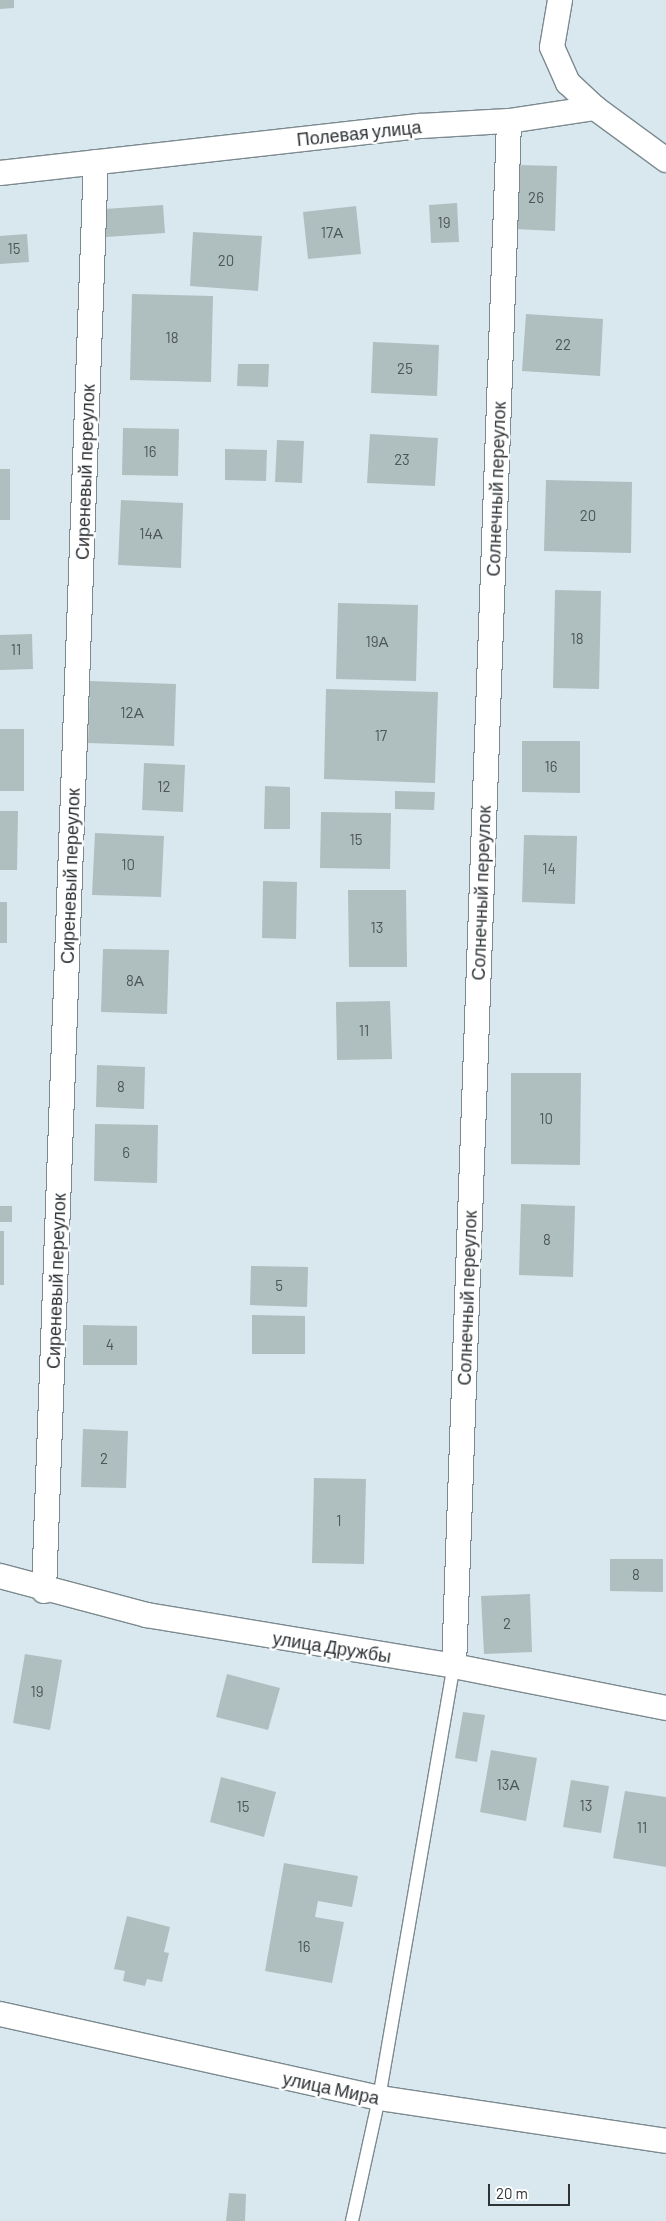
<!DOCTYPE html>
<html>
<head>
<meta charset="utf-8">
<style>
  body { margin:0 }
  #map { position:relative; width:666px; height:2221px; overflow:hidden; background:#d9e8ee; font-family:Barlow,sans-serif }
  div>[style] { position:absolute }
  .building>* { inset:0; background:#afbfc0 }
  .roads { filter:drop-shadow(1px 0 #7c8a8f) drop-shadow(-1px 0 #7c8a8f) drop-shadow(0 1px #7c8a8f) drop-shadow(0 -1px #7c8a8f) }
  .lane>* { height:12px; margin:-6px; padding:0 6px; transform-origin:6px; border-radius:6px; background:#fff }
  .street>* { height:24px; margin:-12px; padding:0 12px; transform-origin:12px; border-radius:12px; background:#fff }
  span { translate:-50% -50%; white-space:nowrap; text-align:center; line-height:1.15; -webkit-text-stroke:4.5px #fff; paint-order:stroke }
  .number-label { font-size:15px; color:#4e5658 }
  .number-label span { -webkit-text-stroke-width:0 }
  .street-label { font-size:18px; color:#2e3336 }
  .scale { position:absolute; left:488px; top:2184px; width:82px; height:22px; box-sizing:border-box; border:2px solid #2e3336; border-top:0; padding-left:6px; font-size:15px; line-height:18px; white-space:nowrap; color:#2e3336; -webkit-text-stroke:4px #fff; paint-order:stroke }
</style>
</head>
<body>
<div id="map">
  <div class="building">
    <i style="clip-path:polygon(0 0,14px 0,14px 8px,0 9px)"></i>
    <i style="clip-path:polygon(517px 165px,557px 166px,555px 231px,515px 229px)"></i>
    <i style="clip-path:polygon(457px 203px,459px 242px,431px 243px,429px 205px)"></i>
    <i style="clip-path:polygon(163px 205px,165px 233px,106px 237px,104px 209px)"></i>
    <i style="clip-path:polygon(356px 206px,361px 254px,308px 259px,303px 212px)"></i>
    <i style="clip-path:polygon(193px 232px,262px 236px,258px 291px,190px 286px)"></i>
    <i style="clip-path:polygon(27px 234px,29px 262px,0 264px,0 236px)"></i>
    <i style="clip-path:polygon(132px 294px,213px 296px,211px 382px,130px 380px)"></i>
    <i style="clip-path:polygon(526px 314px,603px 319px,600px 376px,522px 371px)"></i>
    <i style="clip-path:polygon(373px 342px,439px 345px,437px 396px,371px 393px)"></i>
    <i style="clip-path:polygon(238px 364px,269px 364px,268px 387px,237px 386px)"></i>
    <i style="clip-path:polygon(123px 428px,179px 429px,178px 476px,122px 475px)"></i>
    <i style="clip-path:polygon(370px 434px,438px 438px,435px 486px,367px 483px)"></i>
    <i style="clip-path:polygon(277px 440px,304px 441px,302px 483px,275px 482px)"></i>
    <i style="clip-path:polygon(225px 449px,267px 450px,266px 481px,225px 480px)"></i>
    <i style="clip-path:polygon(0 469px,10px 469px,10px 520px,0 520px)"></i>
    <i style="clip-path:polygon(546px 480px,632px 482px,631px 553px,544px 551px)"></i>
    <i style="clip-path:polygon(121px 500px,183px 503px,181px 568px,118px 565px)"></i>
    <i style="clip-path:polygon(555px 590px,601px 591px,599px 689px,553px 688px)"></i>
    <i style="clip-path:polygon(338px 603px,418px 605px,416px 681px,336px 679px)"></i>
    <i style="clip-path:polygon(32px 634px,33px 669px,0 670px,0 635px)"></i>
    <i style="clip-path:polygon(90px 681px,176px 684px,174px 746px,88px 743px)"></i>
    <i style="clip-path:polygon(326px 689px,438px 692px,435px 783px,324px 779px)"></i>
    <i style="clip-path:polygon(0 729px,24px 729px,24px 791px,0 791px)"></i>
    <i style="clip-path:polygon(522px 741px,580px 741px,580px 793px,522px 792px)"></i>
    <i style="clip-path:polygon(144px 763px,185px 765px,183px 812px,142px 810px)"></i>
    <i style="clip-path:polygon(265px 786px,290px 787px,290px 829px,264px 829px)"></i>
    <i style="clip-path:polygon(395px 791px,435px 792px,434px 810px,395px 809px)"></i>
    <i style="clip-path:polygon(0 811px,18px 811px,17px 870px,0 870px)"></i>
    <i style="clip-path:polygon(321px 812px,391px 813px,390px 869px,320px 868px)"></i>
    <i style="clip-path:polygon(95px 833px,164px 836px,161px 897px,92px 895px)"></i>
    <i style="clip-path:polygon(524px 835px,577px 836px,575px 904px,522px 902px)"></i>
    <i style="clip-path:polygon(263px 881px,297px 882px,296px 939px,262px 938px)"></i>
    <i style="clip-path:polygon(348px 890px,406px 890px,407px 967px,349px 967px)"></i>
    <i style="clip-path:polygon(0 902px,7px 902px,7px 943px,0 943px)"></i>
    <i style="clip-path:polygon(103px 949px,169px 950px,167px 1014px,101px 1012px)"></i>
    <i style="clip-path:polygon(390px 1001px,392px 1059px,337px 1060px,336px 1002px)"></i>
    <i style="clip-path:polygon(97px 1065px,145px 1067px,144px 1109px,96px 1107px)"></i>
    <i style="clip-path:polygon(511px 1073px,581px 1073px,580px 1165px,511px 1164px)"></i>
    <i style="clip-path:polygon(95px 1124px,158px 1125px,157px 1183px,94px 1181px)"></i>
    <i style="clip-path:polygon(521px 1204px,575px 1206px,573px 1277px,519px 1275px)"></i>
    <i style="clip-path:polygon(0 1206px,12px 1206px,12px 1222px,0 1222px)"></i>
    <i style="clip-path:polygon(0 1231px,4px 1231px,4px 1285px,0 1285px)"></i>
    <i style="clip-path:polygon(251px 1266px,308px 1267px,307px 1307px,250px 1305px)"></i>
    <i style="clip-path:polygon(252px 1315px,305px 1316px,305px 1354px,252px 1354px)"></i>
    <i style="clip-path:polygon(83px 1325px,137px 1326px,137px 1365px,83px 1365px)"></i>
    <i style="clip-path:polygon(83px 1429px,128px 1431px,126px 1488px,81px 1487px)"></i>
    <i style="clip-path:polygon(314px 1478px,366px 1479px,364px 1564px,312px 1563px)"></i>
    <i style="clip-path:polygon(610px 1559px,663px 1559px,663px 1592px,610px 1591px)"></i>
    <i style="clip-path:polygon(530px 1594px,532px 1652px,484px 1654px,481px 1596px)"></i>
    <i style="clip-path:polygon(25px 1654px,62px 1660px,50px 1730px,13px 1723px)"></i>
    <i style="clip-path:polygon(227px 1674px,280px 1688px,268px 1730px,216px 1717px)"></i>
    <i style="clip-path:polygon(463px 1712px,485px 1715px,477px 1762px,455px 1758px)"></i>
    <i style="clip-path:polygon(491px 1750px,537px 1758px,526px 1821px,480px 1812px)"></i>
    <i style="clip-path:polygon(221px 1777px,276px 1792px,264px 1837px,210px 1822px)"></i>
    <i style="clip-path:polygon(571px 1780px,609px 1786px,601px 1833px,563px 1827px)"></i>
    <i style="clip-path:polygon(625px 1791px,666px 1797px,666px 1867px,613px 1858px)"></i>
    <i style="clip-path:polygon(284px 1863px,358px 1876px,352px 1907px,318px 1901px,315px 1917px,344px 1922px,332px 1983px,265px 1971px)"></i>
    <i style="clip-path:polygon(127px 1916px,170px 1927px,164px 1952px,169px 1953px,162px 1982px,147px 1979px,145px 1986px,123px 1981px,125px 1971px,114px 1969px)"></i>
    <i style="clip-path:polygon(229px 2193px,246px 2194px,245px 2221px,226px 2221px)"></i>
  </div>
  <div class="roads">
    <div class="lane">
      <i style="left:352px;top:2221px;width:126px;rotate:-77.6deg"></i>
      <i style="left:379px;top:2098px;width:438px;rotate:-80.2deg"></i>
    </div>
    <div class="street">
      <i style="left:595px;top:108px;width:88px;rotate:36.2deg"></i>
      <i style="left:0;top:173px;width:424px;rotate:-6.4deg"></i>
      <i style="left:421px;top:126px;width:88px;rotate:-3.3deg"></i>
      <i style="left:509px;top:121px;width:87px;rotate:-8.6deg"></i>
      <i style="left:595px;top:108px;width:37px;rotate:-137deg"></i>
      <i style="left:568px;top:83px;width:39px;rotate:-114deg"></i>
      <i style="left:552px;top:47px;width:48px;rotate:-80.3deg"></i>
      <i style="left:0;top:1576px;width:152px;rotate:14.9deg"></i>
      <i style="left:147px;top:1615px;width:311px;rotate:9.4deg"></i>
      <i style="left:454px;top:1666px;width:216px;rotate:11.2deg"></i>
      <i style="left:44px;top:1591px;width:1430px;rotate:-87.92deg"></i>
      <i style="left:454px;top:1666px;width:1546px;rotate:-87.96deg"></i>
      <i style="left:0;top:2014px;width:388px;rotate:12.5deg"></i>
      <i style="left:379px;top:2098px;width:290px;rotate:8.5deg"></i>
    </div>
  </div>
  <div class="number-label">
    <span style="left:536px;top:198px">26</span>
    <span style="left:444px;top:223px">19</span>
    <span style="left:332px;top:233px">17А</span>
    <span style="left:14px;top:249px">15</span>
    <span style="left:226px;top:261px">20</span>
    <span style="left:172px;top:338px">18</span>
    <span style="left:563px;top:345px">22</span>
    <span style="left:405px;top:369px">25</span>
    <span style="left:150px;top:452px">16</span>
    <span style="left:402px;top:460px">23</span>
    <span style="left:588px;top:516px">20</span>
    <span style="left:151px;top:534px">14А</span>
    <span style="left:577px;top:639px">18</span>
    <span style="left:377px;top:642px">19А</span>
    <span style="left:16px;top:650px">11</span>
    <span style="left:132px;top:713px">12А</span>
    <span style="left:381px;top:736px">17</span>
    <span style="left:551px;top:767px">16</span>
    <span style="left:164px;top:787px">12</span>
    <span style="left:356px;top:840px">15</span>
    <span style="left:128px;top:865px">10</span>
    <span style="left:549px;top:869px">14</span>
    <span style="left:377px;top:928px">13</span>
    <span style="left:135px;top:981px">8А</span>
    <span style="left:364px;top:1031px">11</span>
    <span style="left:121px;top:1087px">8</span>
    <span style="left:546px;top:1119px">10</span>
    <span style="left:126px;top:1153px">6</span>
    <span style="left:547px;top:1240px">8</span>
    <span style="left:279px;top:1286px">5</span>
    <span style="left:110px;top:1345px">4</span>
    <span style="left:104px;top:1459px">2</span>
    <span style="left:339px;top:1521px">1</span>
    <span style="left:636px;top:1575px">8</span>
    <span style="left:507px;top:1624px">2</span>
    <span style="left:37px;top:1692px">19</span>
    <span style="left:508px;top:1785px">13А</span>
    <span style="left:586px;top:1806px">13</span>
    <span style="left:243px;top:1807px">15</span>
    <span style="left:642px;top:1828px">11</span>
    <span style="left:304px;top:1947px">16</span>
  </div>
  <div class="street-label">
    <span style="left:359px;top:133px;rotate:-6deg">Полевая улица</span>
    <span style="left:85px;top:472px;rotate:-88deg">Сиреневый переулок</span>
    <span style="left:496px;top:489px;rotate:-88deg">Солнечный переулок</span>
    <span style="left:70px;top:876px;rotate:-88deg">Сиреневый переулок</span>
    <span style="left:481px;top:893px;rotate:-88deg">Солнечный переулок</span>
    <span style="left:56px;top:1281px;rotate:-88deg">Сиреневый переулок</span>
    <span style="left:467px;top:1298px;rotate:-88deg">Солнечный переулок</span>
    <span style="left:332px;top:1647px;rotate:9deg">улица Дружбы</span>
    <span style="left:331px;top:2088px;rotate:12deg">улица Мира</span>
  </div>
  <div class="scale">20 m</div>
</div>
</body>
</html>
